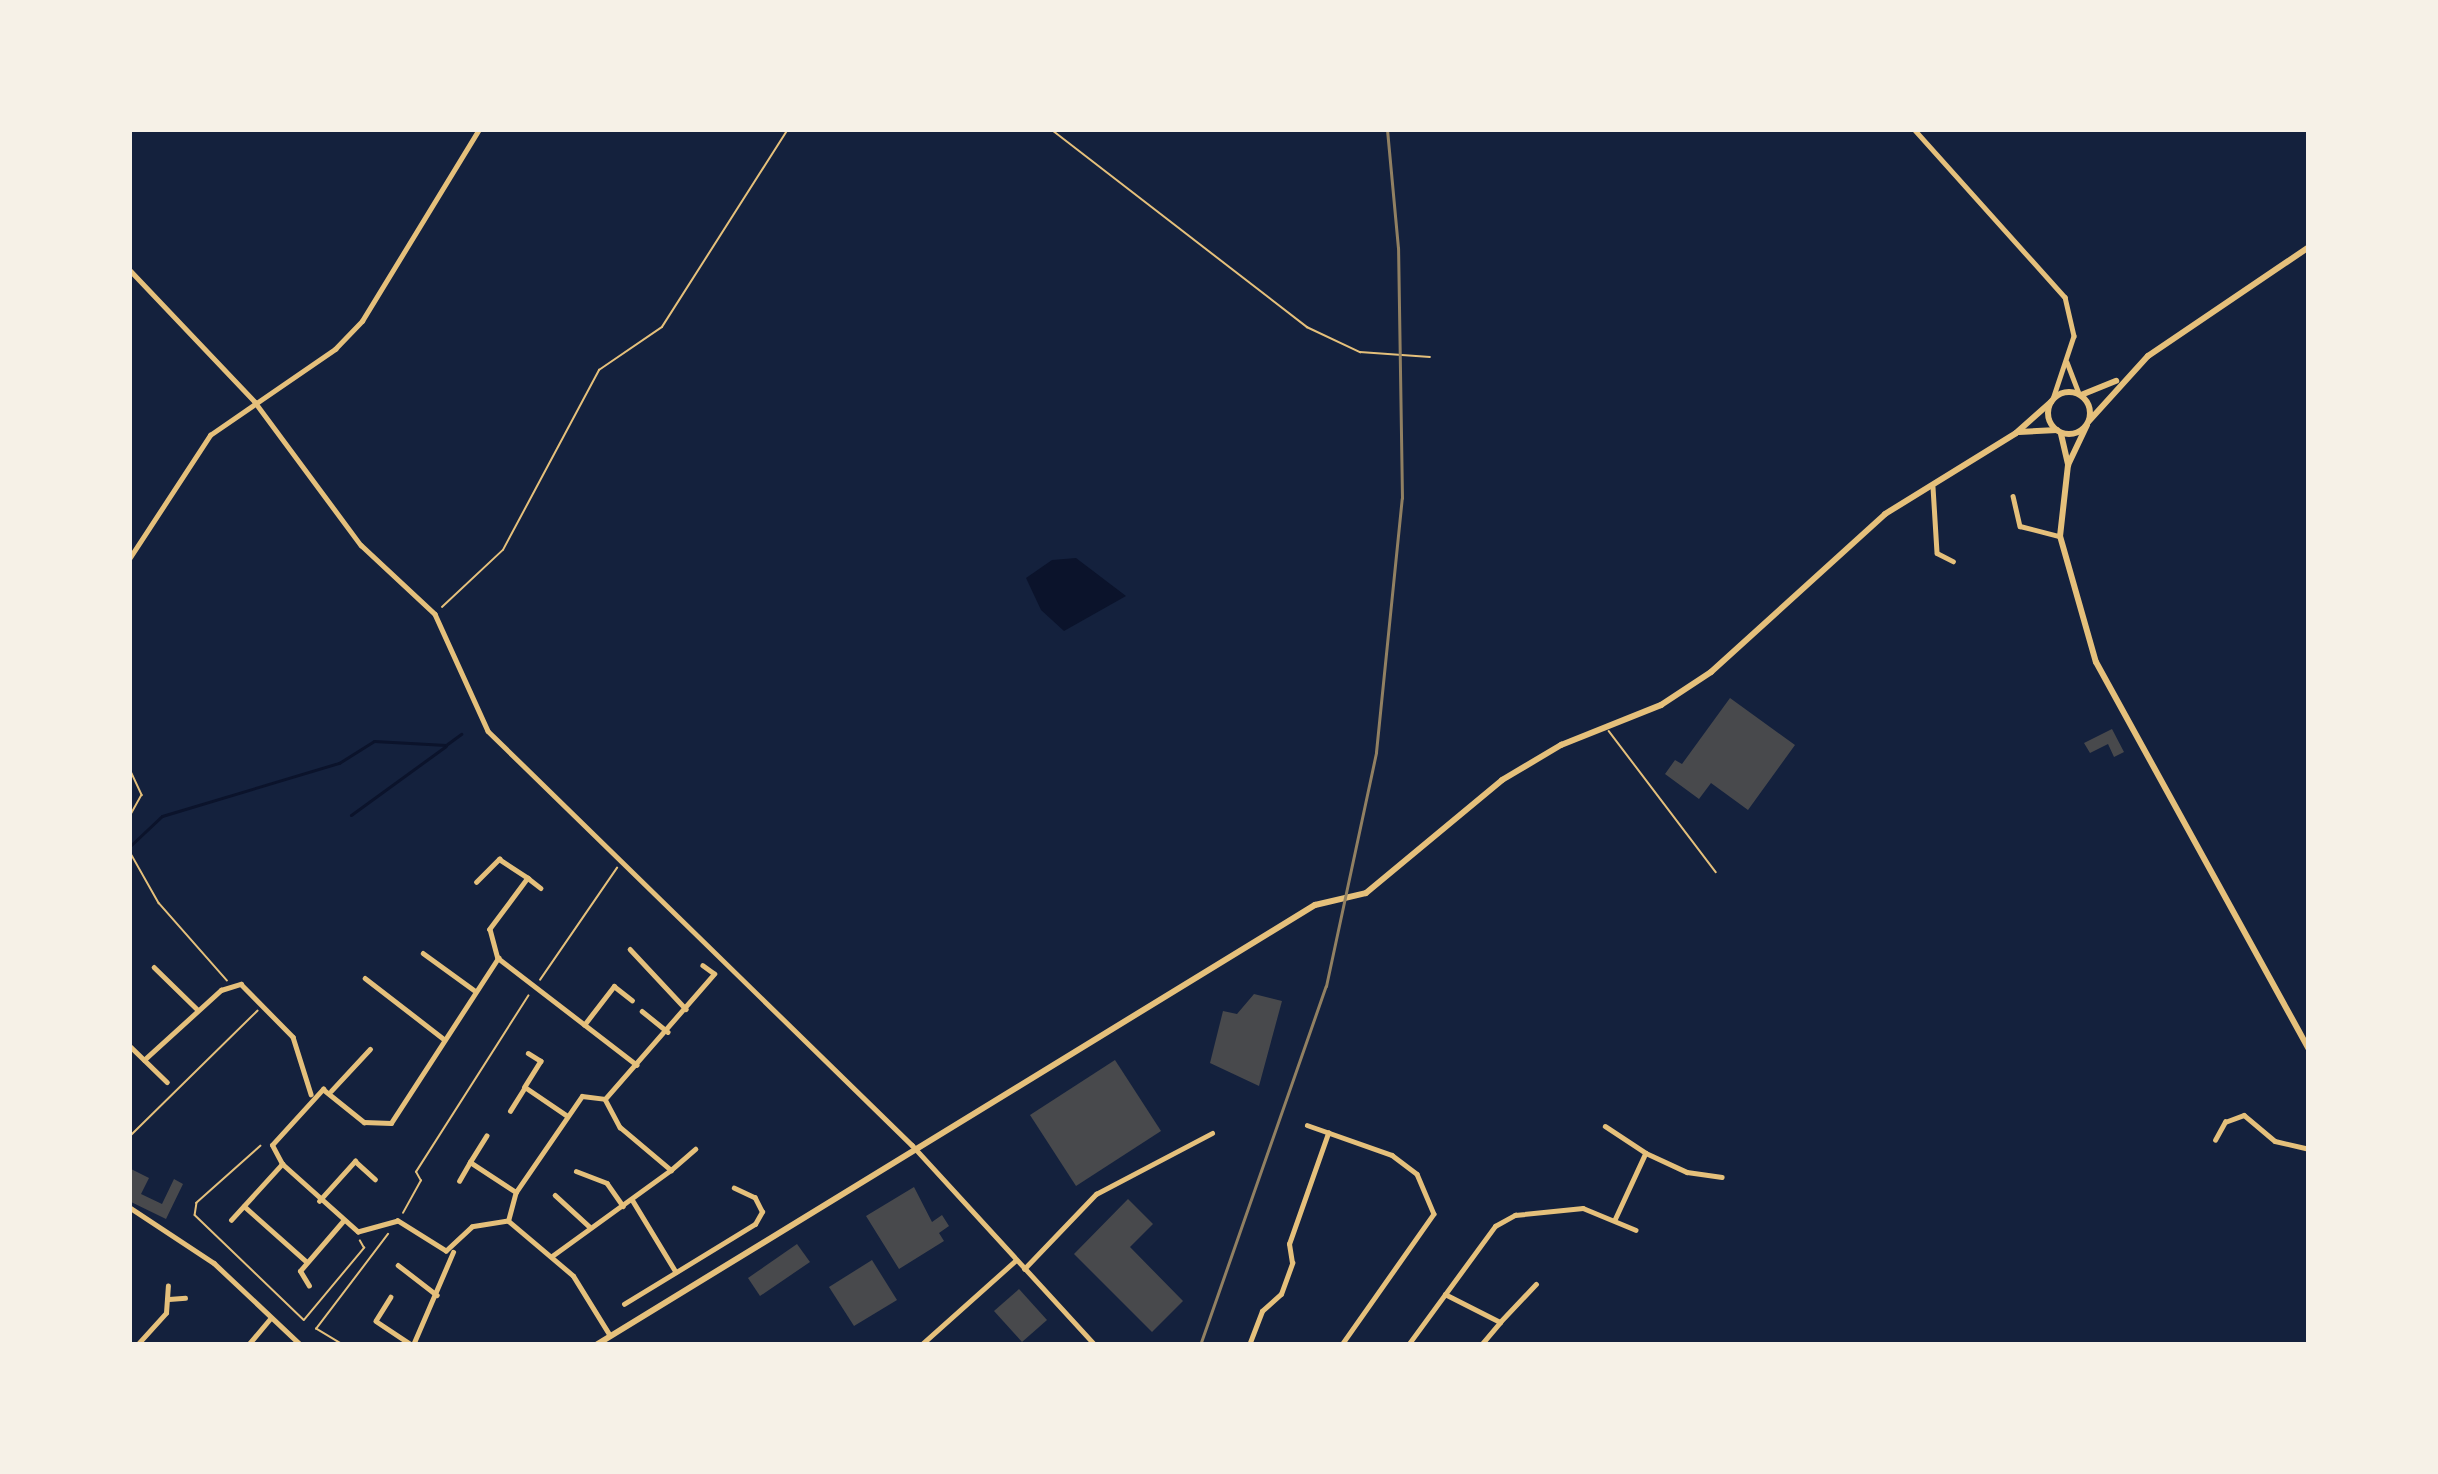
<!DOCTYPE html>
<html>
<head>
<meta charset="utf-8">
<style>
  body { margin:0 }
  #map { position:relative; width:2438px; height:1474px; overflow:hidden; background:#14213d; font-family:Rubik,sans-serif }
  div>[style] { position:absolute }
  .water>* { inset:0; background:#0b132b }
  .stream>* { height:3px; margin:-1.5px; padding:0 1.5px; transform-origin:1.5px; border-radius:1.5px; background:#0b132b }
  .building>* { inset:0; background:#48494c }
  .path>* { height:1.5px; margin:-0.75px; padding:0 0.75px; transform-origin:0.75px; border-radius:0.75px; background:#e5c07b }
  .service>* { height:1.5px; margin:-0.75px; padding:0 0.75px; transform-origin:0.75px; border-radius:0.75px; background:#e5c07b }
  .minor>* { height:4.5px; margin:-2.25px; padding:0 2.25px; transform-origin:2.25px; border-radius:2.25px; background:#e5c07b }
  .tertiary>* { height:4.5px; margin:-2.25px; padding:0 2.25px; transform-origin:2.25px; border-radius:2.25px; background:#e5c07b }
  .primary>* { height:6px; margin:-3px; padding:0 3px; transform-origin:3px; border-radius:3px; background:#e5c07b }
  .trunk>* { height:6px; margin:-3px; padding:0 3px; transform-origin:3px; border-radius:3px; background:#e5c07b }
  .trunk>.ring { margin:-3px; padding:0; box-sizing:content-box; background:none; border:6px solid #e5c07b; border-radius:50% }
  .rail>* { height:3px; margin:-1.5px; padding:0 1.5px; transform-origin:1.5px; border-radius:1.5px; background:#918062 }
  span { translate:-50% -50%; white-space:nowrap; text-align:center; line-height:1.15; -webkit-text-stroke:12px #f6f1e7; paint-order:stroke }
  .frame { position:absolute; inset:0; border:132px solid #f6f1e7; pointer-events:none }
</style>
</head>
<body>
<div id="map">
  <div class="water">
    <i style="clip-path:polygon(1076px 558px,1126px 596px,1064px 631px,1041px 610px,1026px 578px,1052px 560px)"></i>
  </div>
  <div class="stream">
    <i style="left:351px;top:815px;width:117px;rotate:-36deg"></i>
    <i style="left:129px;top:847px;width:45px;rotate:-43.2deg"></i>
    <i style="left:162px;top:816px;width:185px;rotate:-16.7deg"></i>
    <i style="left:339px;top:763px;width:41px;rotate:-32.2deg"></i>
    <i style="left:374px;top:741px;width:72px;rotate:3.2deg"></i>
    <i style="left:446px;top:745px;width:19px;rotate:-36deg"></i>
  </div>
  <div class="building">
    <i style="clip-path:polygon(1730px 698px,1795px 745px,1748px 810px,1711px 783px,1699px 799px,1665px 774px,1675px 760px,1682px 764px)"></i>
    <i style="clip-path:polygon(2112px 729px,2124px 752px,2114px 757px,2108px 744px,2090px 753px,2084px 743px)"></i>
    <i style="clip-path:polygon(1254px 994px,1282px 1001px,1259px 1086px,1210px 1063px,1223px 1011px,1237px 1014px)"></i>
    <i style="clip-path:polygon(1115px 1060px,1161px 1131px,1076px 1186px,1030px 1115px)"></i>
    <i style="clip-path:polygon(129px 1168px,149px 1178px,141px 1194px,162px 1204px,174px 1179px,183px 1184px,166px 1219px,129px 1201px)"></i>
    <i style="clip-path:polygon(914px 1187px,932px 1222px,942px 1215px,949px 1226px,939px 1233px,944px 1241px,899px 1269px,866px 1216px)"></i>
    <i style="clip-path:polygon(1128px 1199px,1153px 1224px,1130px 1247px,1183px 1301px,1152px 1332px,1074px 1254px)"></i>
    <i style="clip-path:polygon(797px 1244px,810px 1262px,760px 1296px,748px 1278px)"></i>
    <i style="clip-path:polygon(872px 1260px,897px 1300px,854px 1326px,829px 1287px)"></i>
    <i style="clip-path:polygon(1019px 1289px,1047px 1320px,1022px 1342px,994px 1311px)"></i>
  </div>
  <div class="path">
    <i style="left:1051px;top:129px;width:324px;rotate:37.7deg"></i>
    <i style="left:1307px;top:327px;width:59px;rotate:25.3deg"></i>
    <i style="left:1360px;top:352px;width:70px;rotate:4.1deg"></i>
    <i style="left:442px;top:607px;width:83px;rotate:-43.1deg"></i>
    <i style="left:503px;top:550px;width:204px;rotate:-61.9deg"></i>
    <i style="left:599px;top:370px;width:76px;rotate:-34.3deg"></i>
    <i style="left:662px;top:327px;width:235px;rotate:-57.5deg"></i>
    <i style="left:129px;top:767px;width:31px;rotate:65deg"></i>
    <i style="left:142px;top:795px;width:26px;rotate:119deg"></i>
    <i style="left:129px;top:850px;width:61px;rotate:60.5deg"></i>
    <i style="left:159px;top:903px;width:103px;rotate:48.6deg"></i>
    <i style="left:540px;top:980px;width:136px;rotate:-55.5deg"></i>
    <i style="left:129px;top:1137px;width:180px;rotate:-44.5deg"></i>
    <i style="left:261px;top:1146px;width:86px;rotate:138.3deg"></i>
    <i style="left:197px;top:1203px;width:12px;rotate:99deg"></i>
    <i style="left:195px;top:1215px;width:151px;rotate:43.9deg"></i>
    <i style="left:304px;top:1320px;width:94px;rotate:-50.2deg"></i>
    <i style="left:364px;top:1248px;width:8px;rotate:-120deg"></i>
    <i style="left:403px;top:1213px;width:37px;rotate:-61deg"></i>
    <i style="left:421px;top:1181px;width:10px;rotate:-119deg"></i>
    <i style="left:416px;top:1172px;width:209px;rotate:-57.5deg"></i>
    <i style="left:343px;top:1345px;width:31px;rotate:-149deg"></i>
    <i style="left:316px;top:1329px;width:119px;rotate:-52.8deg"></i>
  </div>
  <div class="service">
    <i style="left:1609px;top:731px;width:177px;rotate:52.8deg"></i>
  </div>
  <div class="minor">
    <i style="left:129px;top:269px;width:183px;rotate:46.5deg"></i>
    <i style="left:255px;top:402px;width:178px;rotate:53.5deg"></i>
    <i style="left:361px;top:545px;width:101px;rotate:43deg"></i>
    <i style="left:435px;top:614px;width:128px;rotate:65.6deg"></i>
    <i style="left:488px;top:731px;width:593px;rotate:44.32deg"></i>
    <i style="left:1933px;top:487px;width:66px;rotate:86.5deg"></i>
    <i style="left:1937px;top:553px;width:18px;rotate:27deg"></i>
    <i style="left:2013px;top:496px;width:31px;rotate:77deg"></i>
    <i style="left:2020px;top:526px;width:40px;rotate:14.4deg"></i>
    <i style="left:129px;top:559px;width:148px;rotate:-56.8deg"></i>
    <i style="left:210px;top:435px;width:152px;rotate:-34.5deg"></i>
    <i style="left:335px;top:349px;width:39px;rotate:-46deg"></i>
    <i style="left:362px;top:321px;width:225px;rotate:-58.6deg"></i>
    <i style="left:528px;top:878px;width:16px;rotate:38deg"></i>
    <i style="left:476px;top:882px;width:33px;rotate:-45deg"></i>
    <i style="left:499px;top:859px;width:35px;rotate:33deg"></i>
    <i style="left:528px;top:878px;width:64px;rotate:126.7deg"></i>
    <i style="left:490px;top:929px;width:30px;rotate:75deg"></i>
    <i style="left:630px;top:949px;width:82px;rotate:47deg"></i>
    <i style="left:423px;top:953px;width:63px;rotate:36deg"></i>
    <i style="left:154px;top:967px;width:60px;rotate:44.3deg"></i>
    <i style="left:365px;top:978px;width:100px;rotate:37.7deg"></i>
    <i style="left:642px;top:1011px;width:33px;rotate:39deg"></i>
    <i style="left:584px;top:1025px;width:49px;rotate:-52.4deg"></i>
    <i style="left:614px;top:986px;width:23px;rotate:38deg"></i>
    <i style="left:129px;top:1045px;width:53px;rotate:44.2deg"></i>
    <i style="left:528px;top:1053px;width:15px;rotate:32deg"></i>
    <i style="left:541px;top:1061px;width:31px;rotate:122deg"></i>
    <i style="left:525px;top:1087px;width:50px;rotate:34.3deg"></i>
    <i style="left:144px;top:1060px;width:104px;rotate:-42.3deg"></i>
    <i style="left:221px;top:990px;width:21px;rotate:-17deg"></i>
    <i style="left:241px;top:984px;width:74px;rotate:45.5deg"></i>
    <i style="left:293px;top:1037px;width:60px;rotate:72.5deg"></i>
    <i style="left:331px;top:1091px;width:57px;rotate:-47.1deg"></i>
    <i style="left:605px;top:1099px;width:166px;rotate:-48.9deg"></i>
    <i style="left:714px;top:974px;width:14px;rotate:-144deg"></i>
    <i style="left:510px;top:1111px;width:28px;rotate:-58deg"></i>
    <i style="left:1307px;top:1125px;width:90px;rotate:19.4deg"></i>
    <i style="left:1392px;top:1155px;width:31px;rotate:37deg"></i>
    <i style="left:1417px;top:1174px;width:43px;rotate:67deg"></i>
    <i style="left:1434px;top:1214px;width:160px;rotate:125.1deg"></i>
    <i style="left:1605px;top:1126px;width:49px;rotate:33.4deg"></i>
    <i style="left:1646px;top:1153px;width:74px;rotate:114.8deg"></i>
    <i style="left:2215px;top:1140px;width:21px;rotate:-61deg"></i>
    <i style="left:2225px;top:1122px;width:20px;rotate:-20deg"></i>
    <i style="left:2244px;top:1115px;width:40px;rotate:40deg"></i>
    <i style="left:2275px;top:1141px;width:35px;rotate:13deg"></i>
    <i style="left:1646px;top:1153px;width:45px;rotate:24.9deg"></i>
    <i style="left:1687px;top:1172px;width:35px;rotate:8deg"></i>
    <i style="left:470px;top:1162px;width:31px;rotate:-58deg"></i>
    <i style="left:576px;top:1171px;width:33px;rotate:21deg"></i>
    <i style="left:607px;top:1183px;width:28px;rotate:55deg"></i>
    <i style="left:459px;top:1181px;width:22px;rotate:-60deg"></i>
    <i style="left:470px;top:1162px;width:55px;rotate:33.1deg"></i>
    <i style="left:555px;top:1195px;width:46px;rotate:42.4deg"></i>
    <i style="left:319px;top:1201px;width:54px;rotate:-48deg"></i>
    <i style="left:355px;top:1161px;width:27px;rotate:42deg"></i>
    <i style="left:633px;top:1201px;width:83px;rotate:58.8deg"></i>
    <i style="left:244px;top:1206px;width:84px;rotate:41.6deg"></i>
    <i style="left:129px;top:1207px;width:102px;rotate:33.4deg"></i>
    <i style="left:214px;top:1263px;width:120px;rotate:43.3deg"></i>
    <i style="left:231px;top:1220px;width:76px;rotate:-47.7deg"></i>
    <i style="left:508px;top:1221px;width:30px;rotate:-75deg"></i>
    <i style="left:516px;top:1192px;width:116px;rotate:-55.5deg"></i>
    <i style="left:582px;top:1096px;width:23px;rotate:7deg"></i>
    <i style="left:605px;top:1099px;width:32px;rotate:62deg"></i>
    <i style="left:620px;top:1127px;width:67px;rotate:40.1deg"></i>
    <i style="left:671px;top:1170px;width:32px;rotate:-41deg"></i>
    <i style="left:552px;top:1256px;width:147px;rotate:-35.9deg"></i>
    <i style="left:398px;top:1265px;width:49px;rotate:37.6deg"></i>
    <i style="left:1024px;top:1269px;width:104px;rotate:-46.2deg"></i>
    <i style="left:1096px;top:1194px;width:131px;rotate:-27.7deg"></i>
    <i style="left:309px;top:1286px;width:17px;rotate:-121deg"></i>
    <i style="left:300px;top:1271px;width:66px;rotate:-49.3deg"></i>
    <i style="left:1445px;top:1294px;width:62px;rotate:27deg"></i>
    <i style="left:1500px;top:1322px;width:52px;rotate:-46.5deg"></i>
    <i style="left:391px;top:1297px;width:28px;rotate:122deg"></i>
    <i style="left:376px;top:1321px;width:43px;rotate:33.7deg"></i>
    <i style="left:169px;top:1299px;width:16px;rotate:-4deg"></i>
    <i style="left:624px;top:1304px;width:153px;rotate:-31.4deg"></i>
    <i style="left:755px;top:1224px;width:14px;rotate:-60deg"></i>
    <i style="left:762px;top:1212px;width:16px;rotate:-117deg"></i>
    <i style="left:755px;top:1198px;width:23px;rotate:-155deg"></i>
    <i style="left:610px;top:1336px;width:70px;rotate:-121.7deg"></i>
    <i style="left:573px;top:1276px;width:85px;rotate:-139.8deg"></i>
    <i style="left:508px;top:1221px;width:36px;rotate:171deg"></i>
    <i style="left:472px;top:1227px;width:35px;rotate:137deg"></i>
    <i style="left:446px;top:1251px;width:57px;rotate:-148deg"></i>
    <i style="left:398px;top:1221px;width:41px;rotate:164.6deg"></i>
    <i style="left:358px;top:1232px;width:102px;rotate:-138.2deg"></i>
    <i style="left:282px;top:1164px;width:21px;rotate:-118deg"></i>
    <i style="left:272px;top:1145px;width:76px;rotate:-47.7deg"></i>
    <i style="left:323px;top:1089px;width:53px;rotate:38.8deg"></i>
    <i style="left:364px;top:1122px;width:27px;rotate:2deg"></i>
    <i style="left:391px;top:1123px;width:197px;rotate:-57deg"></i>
    <i style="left:498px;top:958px;width:175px;rotate:37.6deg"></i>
    <i style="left:137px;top:1345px;width:43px;rotate:-47.8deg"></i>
    <i style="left:166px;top:1313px;width:27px;rotate:-86deg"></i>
    <i style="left:248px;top:1345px;width:34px;rotate:-50deg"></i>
    <i style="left:413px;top:1345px;width:101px;rotate:-66.7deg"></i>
    <i style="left:921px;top:1345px;width:126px;rotate:-41.8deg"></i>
    <i style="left:1249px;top:1345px;width:36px;rotate:-69deg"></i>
    <i style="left:1262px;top:1311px;width:25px;rotate:-42deg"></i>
    <i style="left:1281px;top:1294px;width:33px;rotate:-70deg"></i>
    <i style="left:1292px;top:1263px;width:19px;rotate:-99deg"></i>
    <i style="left:1289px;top:1244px;width:118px;rotate:-70.6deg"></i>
    <i style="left:1408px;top:1345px;width:147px;rotate:-53.8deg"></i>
    <i style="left:1495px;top:1226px;width:23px;rotate:-29deg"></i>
    <i style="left:1515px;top:1215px;width:68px;rotate:-5.9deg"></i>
    <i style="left:1583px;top:1208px;width:57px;rotate:22.5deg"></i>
    <i style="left:1481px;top:1345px;width:30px;rotate:-50deg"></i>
  </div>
  <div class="tertiary">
    <i style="left:1914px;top:129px;width:226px;rotate:48.1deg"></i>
    <i style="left:2065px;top:297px;width:40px;rotate:77deg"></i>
    <i style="left:2074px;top:336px;width:66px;rotate:108.4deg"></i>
    <i style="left:2067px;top:362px;width:34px;rotate:69deg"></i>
    <i style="left:912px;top:1145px;width:271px;rotate:47.5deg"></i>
  </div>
  <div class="primary">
    <i style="left:2019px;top:432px;width:38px;rotate:-3deg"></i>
    <i style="left:596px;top:1345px;width:843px;rotate:-31.47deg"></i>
    <i style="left:1315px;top:905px;width:52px;rotate:-13.2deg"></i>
    <i style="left:1366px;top:893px;width:177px;rotate:-39.7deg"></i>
    <i style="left:1502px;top:780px;width:69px;rotate:-30.7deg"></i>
    <i style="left:1561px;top:745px;width:108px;rotate:-21.8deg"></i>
    <i style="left:1661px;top:705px;width:60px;rotate:-33.4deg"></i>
    <i style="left:1711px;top:672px;width:235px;rotate:-42.2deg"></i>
    <i style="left:1885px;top:514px;width:154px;rotate:-31.7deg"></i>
    <i style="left:2016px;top:433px;width:47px;rotate:-41.5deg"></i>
  </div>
  <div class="trunk">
    <i class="ring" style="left:2048px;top:392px;width:36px;height:36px"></i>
    <i style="left:2081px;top:395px;width:38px;rotate:-22deg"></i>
    <i style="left:2089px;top:421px;width:88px;rotate:-47.8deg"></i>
    <i style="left:2148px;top:356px;width:194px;rotate:-34.1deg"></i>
    <i style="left:2087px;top:425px;width:44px;rotate:115.4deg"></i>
    <i style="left:2068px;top:465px;width:71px;rotate:96.4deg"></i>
    <i style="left:2060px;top:536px;width:131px;rotate:74.1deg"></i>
    <i style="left:2096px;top:662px;width:442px;rotate:61.2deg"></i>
    <i style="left:2061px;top:434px;width:32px;rotate:77deg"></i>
  </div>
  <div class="rail">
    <i style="left:1200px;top:1345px;width:380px;rotate:-70.7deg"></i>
    <i style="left:1326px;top:986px;width:239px;rotate:-77.9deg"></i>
    <i style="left:1376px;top:752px;width:255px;rotate:-84.2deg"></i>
    <i style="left:1402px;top:498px;width:250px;rotate:-90.9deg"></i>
    <i style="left:1398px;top:248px;width:120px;rotate:-95.3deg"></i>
  </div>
  <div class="frame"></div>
</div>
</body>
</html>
